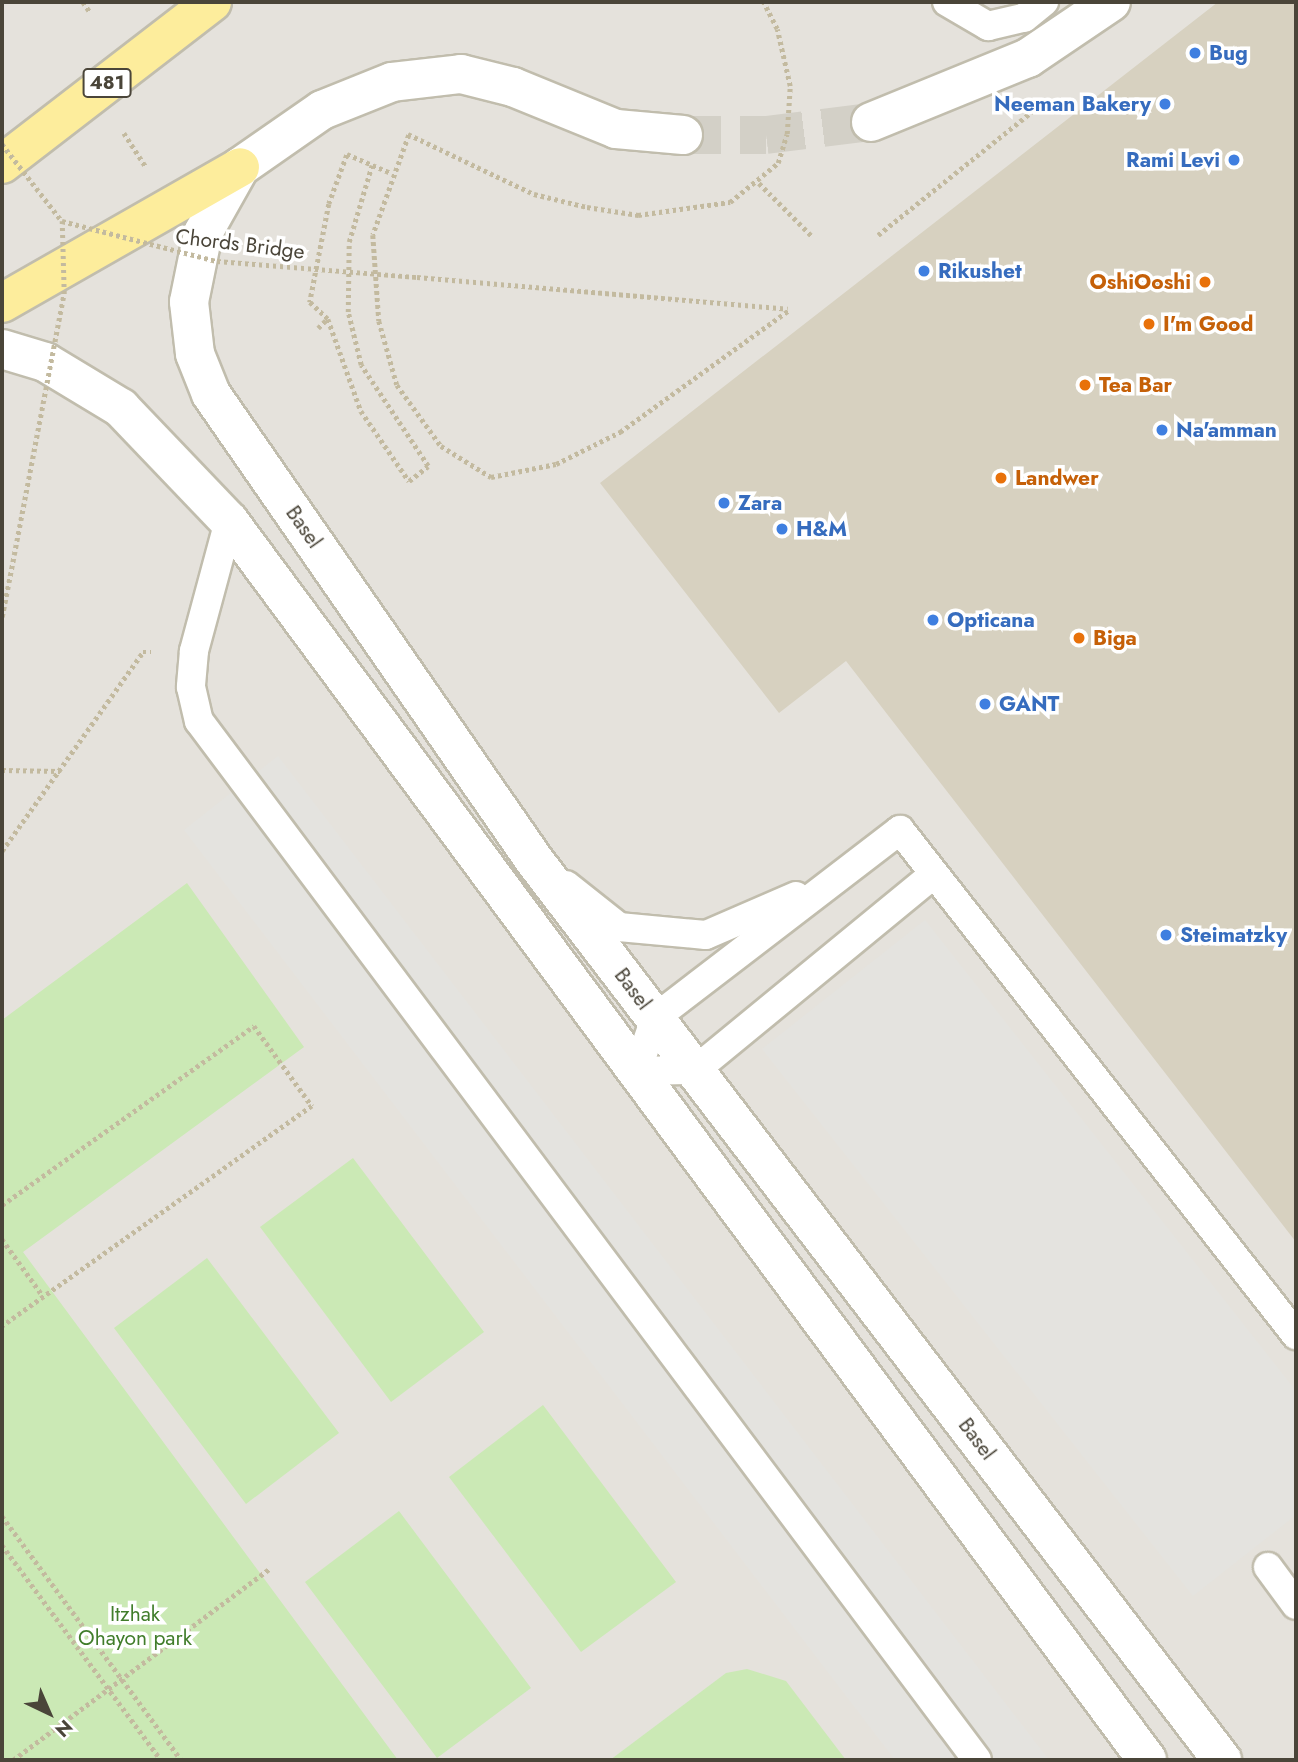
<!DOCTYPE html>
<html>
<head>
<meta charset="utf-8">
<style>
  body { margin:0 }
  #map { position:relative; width:1298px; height:1762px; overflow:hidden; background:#f5f3eb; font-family:Jost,sans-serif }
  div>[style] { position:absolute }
  .industrial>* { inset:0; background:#e5e2dc }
  .green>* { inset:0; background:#cbe9b5 }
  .parking>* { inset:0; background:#e4e3df }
  .building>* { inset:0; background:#d7d1c0 }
  .tertiary-tunnel>* { height:38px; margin-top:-19px; transform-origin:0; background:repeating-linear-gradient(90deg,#d3d0c7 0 38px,transparent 0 57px) }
  .path>* { height:4.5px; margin-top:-2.25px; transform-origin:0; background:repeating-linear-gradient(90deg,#c3ba9f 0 3.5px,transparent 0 7px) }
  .roads { filter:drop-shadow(2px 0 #c1bdad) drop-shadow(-2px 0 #c1bdad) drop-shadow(0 2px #c1bdad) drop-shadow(0 -2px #c1bdad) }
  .service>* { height:28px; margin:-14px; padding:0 14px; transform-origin:14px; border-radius:14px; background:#fff }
  .tertiary>* { height:38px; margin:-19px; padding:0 19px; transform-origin:19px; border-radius:19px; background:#fff }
  .primary>* { height:38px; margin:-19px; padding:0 19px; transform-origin:19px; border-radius:19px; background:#fded9c }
  .path-bridge>* { height:4.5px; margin-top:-2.25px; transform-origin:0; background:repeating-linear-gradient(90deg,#c3ba9f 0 3.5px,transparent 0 7px) }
  .dots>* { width:19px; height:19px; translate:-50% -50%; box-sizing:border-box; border:4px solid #fff; border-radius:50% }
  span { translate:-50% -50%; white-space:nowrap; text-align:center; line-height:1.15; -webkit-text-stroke:7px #fff; paint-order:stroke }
  .shield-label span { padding:2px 5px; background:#fff; border:2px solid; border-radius:5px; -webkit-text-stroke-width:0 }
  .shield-label { font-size:19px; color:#4a4539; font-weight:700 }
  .shop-label { font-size:21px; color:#366cbe; font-weight:700 }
  .left { translate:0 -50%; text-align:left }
  .right { translate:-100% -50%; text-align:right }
  .street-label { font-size:21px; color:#4a4539 }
  .food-label { font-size:21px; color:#c56008; font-weight:700 }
  .park-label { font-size:21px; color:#417d2b }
  .frame { position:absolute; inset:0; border:4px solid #4a4539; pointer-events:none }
  .north { position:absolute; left:14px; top:1678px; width:70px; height:70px; -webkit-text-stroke:5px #fff; paint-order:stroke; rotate:136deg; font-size:19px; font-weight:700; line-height:28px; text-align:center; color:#4a4539 }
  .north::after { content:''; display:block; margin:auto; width:24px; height:32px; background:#4a4539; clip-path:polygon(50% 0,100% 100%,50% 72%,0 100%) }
</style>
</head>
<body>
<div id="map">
  <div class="industrial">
    <i style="clip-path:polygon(2px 2px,1296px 2px,1296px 1760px,2px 1760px)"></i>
  </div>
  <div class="green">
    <i style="clip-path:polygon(187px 883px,304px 1047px,23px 1252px,398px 1760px,2px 1760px,2px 1020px)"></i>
    <i style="clip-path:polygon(353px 1158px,484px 1332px,391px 1402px,260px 1227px)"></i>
    <i style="clip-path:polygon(207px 1258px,339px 1433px,246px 1504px,114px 1328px)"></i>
    <i style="clip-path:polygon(543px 1405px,676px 1582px,581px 1652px,449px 1477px)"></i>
    <i style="clip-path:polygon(399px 1511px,531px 1688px,437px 1758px,305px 1582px)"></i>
    <i style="clip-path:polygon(747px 1669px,786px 1681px,846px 1760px,610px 1760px,726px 1673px)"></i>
  </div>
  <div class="parking">
    <i style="clip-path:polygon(278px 756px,1049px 1760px,895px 1760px,184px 830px)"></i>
    <i style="clip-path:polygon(925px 920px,1296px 1391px,1296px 1515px,1193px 1596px,762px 1049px)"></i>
  </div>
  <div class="building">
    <i style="clip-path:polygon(1218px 2px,1296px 2px,1296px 1242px,846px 661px,779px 713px,600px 483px)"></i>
  </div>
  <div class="tertiary-tunnel">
    <i style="left:683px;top:135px;width:83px"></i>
    <i style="left:766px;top:135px;width:106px;rotate:-7.1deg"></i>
  </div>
  <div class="path">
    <i style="left:83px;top:2px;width:12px;rotate:55deg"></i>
    <i style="left:124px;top:133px;width:40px;rotate:57.1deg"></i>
    <i style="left:408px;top:134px;width:140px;rotate:25.5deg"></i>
    <i style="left:534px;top:194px;width:55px;rotate:13.8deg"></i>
    <i style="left:587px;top:207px;width:52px;rotate:8.9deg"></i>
    <i style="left:638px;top:215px;width:93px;rotate:-8deg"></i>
    <i style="left:730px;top:202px;width:62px;rotate:-39.1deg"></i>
    <i style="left:778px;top:163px;width:30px;rotate:-73deg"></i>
    <i style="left:787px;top:134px;width:48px;rotate:-86.4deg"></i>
    <i style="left:790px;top:86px;width:58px;rotate:-102.8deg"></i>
    <i style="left:777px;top:29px;width:30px;rotate:-117deg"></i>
    <i style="left:409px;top:135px;width:106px;rotate:109.8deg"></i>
    <i style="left:373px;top:235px;width:86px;rotate:86deg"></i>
    <i style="left:379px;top:321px;width:66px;rotate:74.3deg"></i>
    <i style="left:397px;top:385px;width:75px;rotate:54.2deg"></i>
    <i style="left:441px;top:446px;width:59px;rotate:31.8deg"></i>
    <i style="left:491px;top:477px;width:66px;rotate:-11.3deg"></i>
    <i style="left:556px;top:464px;width:72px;rotate:-26.6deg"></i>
    <i style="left:620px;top:432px;width:208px;rotate:-35.8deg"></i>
    <i style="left:347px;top:154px;width:48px;rotate:23.4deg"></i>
    <i style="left:347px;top:155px;width:52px;rotate:110.2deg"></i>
    <i style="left:329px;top:204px;width:100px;rotate:101deg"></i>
    <i style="left:310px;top:302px;width:25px;rotate:43deg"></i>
    <i style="left:328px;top:319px;width:98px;rotate:70.3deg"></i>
    <i style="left:361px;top:411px;width:85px;rotate:55.6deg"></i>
    <i style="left:409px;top:481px;width:24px;rotate:-38deg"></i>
    <i style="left:428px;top:466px;width:121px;rotate:-123.6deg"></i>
    <i style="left:361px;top:365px;width:55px;rotate:-103.8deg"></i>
    <i style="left:348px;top:312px;width:70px;rotate:-89.2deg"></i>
    <i style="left:349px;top:242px;width:80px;rotate:-73.4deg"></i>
    <i style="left:759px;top:183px;width:76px;rotate:45deg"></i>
    <i style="left:878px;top:235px;width:198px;rotate:-38.7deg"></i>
    <i style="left:417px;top:277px;width:372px;rotate:4.9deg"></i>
    <i style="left:318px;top:328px;width:13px;rotate:-45deg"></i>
    <i style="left:2px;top:617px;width:63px;rotate:-79deg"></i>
    <i style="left:2px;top:770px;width:58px;rotate:1deg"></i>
    <i style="left:2px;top:851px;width:244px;rotate:-54.7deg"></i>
    <i style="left:143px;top:652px;width:8px"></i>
    <i style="left:2px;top:1205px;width:309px;rotate:-35.4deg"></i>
    <i style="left:254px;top:1026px;width:99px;rotate:54.1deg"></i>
    <i style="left:312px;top:1106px;width:380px;rotate:144.6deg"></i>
    <i style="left:2px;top:1239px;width:70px;rotate:54.3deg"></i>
    <i style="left:2px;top:1516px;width:303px;rotate:53.7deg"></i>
    <i style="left:2px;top:1545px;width:267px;rotate:53.5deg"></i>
    <i style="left:13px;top:1760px;width:319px;rotate:-36.7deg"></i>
  </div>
  <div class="roads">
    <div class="service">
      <i style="left:947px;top:2px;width:48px;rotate:30.3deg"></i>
      <i style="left:988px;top:26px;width:37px;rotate:-13deg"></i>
      <i style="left:1024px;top:18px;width:26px;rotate:-39deg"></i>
      <i style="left:229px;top:521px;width:135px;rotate:105.1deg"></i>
      <i style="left:194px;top:651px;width:36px;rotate:95deg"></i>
      <i style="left:191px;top:687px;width:35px;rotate:77deg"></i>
      <i style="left:199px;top:721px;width:1298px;rotate:53.17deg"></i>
      <i style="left:934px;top:874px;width:309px;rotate:140.6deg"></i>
      <i style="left:695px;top:1070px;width:58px;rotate:179deg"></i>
      <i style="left:637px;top:1071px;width:56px;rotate:-71.2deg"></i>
      <i style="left:655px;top:1018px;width:309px;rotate:-37.5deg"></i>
      <i style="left:900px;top:830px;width:642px;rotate:51.9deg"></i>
      <i style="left:566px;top:885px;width:68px;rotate:38.4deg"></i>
      <i style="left:619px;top:927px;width:87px;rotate:5.3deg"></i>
      <i style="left:706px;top:935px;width:98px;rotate:-23.4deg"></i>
      <i style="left:1268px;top:1567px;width:47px;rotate:53.6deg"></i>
    </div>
    <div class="tertiary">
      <i style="left:871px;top:122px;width:170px;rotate:-22.2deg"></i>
      <i style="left:1028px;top:58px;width:100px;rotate:-34deg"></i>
      <i style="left:683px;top:135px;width:67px;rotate:-174.9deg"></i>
      <i style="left:616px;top:129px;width:111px;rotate:-157.8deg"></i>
      <i style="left:513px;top:87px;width:54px;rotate:-166deg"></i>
      <i style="left:461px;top:74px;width:69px;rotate:173.4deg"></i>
      <i style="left:392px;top:82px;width:75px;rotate:158.2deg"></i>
      <i style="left:322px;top:110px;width:100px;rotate:145.2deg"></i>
      <i style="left:240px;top:167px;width:76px;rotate:119.3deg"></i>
      <i style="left:203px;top:233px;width:70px;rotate:101.5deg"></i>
      <i style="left:189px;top:302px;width:52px;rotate:83.4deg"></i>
      <i style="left:195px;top:354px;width:43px;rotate:68.2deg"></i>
      <i style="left:211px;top:394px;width:567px;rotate:55.27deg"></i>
      <i style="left:534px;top:860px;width:1133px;rotate:52.6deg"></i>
      <i style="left:2px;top:349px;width:45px;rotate:16.8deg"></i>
      <i style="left:45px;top:362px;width:89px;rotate:31.2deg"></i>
      <i style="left:121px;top:408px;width:156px;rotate:46.3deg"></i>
      <i style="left:229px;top:521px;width:1542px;rotate:53.46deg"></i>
    </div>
    <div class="primary">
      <i style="left:2px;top:164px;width:265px;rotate:-37.6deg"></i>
      <i style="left:2px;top:303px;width:274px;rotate:-29.7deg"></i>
    </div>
  </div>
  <div class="path-bridge">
    <i style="left:2px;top:144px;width:98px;rotate:52.1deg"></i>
    <i style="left:62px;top:221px;width:160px;rotate:14.5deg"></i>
    <i style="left:217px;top:261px;width:201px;rotate:4.6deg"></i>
    <i style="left:14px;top:555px;width:266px;rotate:-79.2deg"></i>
    <i style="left:64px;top:294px;width:73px;rotate:-91.6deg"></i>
  </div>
  <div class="dots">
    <i style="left:1195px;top:53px;background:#3f7fe0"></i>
    <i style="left:1165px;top:104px;background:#3f7fe0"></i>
    <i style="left:1234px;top:160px;background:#3f7fe0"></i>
    <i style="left:924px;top:271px;background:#3f7fe0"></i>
    <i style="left:1205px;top:282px;background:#e8710a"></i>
    <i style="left:1149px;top:324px;background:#e8710a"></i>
    <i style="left:1085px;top:385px;background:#e8710a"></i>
    <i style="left:1162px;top:430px;background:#3f7fe0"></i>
    <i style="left:1001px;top:478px;background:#e8710a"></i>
    <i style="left:724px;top:503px;background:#3f7fe0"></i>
    <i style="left:782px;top:529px;background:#3f7fe0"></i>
    <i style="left:933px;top:620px;background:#3f7fe0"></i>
    <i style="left:1079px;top:638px;background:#e8710a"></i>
    <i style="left:985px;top:704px;background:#3f7fe0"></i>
    <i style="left:1166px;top:935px;background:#3f7fe0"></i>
  </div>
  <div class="shield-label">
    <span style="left:107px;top:83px">481</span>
  </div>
  <div class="shop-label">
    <span class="left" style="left:1209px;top:53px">Bug</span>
    <span class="right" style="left:1151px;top:104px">Neeman Bakery</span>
    <span class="right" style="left:1220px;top:160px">Rami Levi</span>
    <span class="left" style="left:938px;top:271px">Rikushet</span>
    <span class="left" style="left:1176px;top:430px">Na'amman</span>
    <span class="left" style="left:738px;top:503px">Zara</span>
    <span class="left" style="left:796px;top:529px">H&amp;M</span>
    <span class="left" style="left:947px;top:620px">Opticana</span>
    <span class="left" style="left:999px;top:704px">GANT</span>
    <span class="left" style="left:1180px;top:935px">Steimatzky</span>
  </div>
  <div class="street-label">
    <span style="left:240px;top:244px;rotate:7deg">Chords Bridge</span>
    <span style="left:304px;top:527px;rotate:55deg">Basel</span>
    <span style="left:633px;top:989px;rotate:53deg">Basel</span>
    <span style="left:977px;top:1439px;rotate:53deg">Basel</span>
  </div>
  <div class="food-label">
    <span class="right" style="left:1191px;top:282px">OshiOoshi</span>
    <span class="left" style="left:1163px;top:324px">I'm Good</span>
    <span class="left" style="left:1099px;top:385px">Tea Bar</span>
    <span class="left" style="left:1015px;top:478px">Landwer</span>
    <span class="left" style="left:1093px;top:638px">Biga</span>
  </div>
  <div class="park-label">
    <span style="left:135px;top:1626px">Itzhak<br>Ohayon park</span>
  </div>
  <div class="frame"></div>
  <div class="north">N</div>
</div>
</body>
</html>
